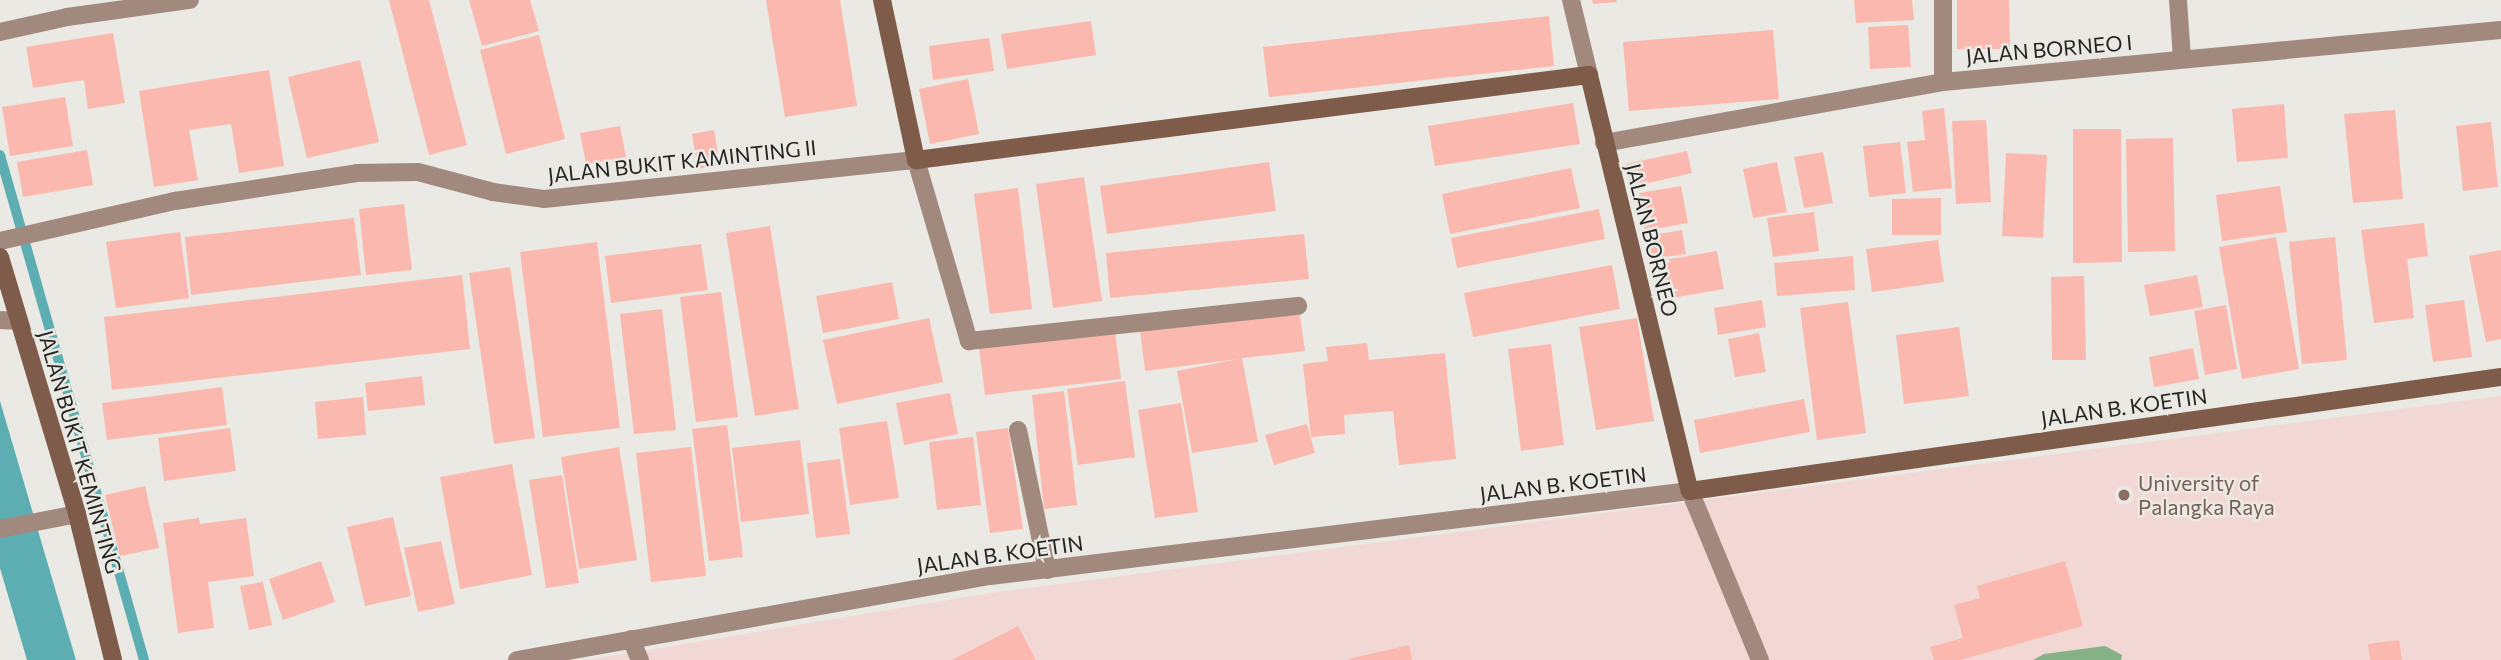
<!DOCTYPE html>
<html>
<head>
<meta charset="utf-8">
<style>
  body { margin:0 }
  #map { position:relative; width:2501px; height:660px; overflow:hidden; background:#eae9e3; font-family:Commissioner,sans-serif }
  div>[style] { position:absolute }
  .education>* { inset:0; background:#f2d8d4 }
  .forest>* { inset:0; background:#84b185 }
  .water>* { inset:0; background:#5daeb3 }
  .stream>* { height:10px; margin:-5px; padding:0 5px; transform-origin:5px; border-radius:5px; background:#5daeb3 }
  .building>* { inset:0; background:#fbb8ae }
  .street>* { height:18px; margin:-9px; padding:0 9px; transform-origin:9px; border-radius:9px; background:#a2897d }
  .secondary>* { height:18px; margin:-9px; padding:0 9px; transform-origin:9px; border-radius:9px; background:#7f5c4a }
  .dots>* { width:19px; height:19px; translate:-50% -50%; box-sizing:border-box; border:4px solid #eae9e3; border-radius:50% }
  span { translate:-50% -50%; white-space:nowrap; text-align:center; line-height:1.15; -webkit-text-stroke:5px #eae9e3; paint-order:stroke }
  .street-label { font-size:21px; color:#242422 }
  .education-label { font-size:21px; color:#785e54 }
  .left { translate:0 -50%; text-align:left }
</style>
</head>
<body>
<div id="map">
  <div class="education">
    <i style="clip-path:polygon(2501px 396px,2501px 660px,587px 660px,991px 593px)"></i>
  </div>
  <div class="forest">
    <i style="clip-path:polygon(2105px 646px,2122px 655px,2121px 660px,2033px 660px,2044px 654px)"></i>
  </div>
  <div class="water">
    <i style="clip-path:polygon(0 401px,76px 660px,27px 660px,0 568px)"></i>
  </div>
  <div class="stream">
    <i style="left:0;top:155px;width:525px;rotate:74.08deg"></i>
  </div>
  <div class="building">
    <i style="clip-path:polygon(389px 0,429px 0,467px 145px,429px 155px)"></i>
    <i style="clip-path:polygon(469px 0,530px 0,539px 31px,482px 46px)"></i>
    <i style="clip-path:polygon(766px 0,840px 0,857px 106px,785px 117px)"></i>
    <i style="clip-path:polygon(1592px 0,1616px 0,1617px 2px,1593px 4px)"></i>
    <i style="clip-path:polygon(1854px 0,1912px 0,1914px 20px,1856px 23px)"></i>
    <i style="clip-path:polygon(1957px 0,2009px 0,2010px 49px,1957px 49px)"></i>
    <i style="clip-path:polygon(1549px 16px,1554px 66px,1269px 97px,1263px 47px)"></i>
    <i style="clip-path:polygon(1091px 21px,1096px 55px,1007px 69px,1001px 34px)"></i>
    <i style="clip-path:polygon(1908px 25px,1911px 67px,1870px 69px,1868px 27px)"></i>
    <i style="clip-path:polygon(1773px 30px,1779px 99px,1629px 111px,1623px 42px)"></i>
    <i style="clip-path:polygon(113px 33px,125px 103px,88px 109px,84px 80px,33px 88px,26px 47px)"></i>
    <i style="clip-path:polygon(539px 35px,565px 139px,506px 154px,480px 50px)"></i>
    <i style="clip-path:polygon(989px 38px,994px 71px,933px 80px,929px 46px)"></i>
    <i style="clip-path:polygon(360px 60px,379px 142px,307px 158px,288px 77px)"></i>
    <i style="clip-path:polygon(269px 70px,284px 166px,239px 173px,231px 124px,189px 130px,198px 180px,154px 187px,139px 91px)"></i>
    <i style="clip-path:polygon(968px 79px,979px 134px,930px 144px,919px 89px)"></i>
    <i style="clip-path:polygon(65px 97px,73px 146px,10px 156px,2px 107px)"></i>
    <i style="clip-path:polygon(1573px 103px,1580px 144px,1435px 166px,1428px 126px)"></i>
    <i style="clip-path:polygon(2284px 104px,2288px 158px,2237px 162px,2232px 109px)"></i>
    <i style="clip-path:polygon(1944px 108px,1952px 188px,1913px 192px,1907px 142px,1925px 140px,1922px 111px)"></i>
    <i style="clip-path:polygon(2395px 110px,2403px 199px,2353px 203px,2344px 114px)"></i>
    <i style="clip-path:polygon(1986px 120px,1991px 202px,1956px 204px,1952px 121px)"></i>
    <i style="clip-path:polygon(2491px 122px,2498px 187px,2463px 191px,2456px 126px)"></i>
    <i style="clip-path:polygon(620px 126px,626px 157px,586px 164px,580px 133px)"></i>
    <i style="clip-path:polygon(2073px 129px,2121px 129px,2122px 262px,2073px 263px)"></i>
    <i style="clip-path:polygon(714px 130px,720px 165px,698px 169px,692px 134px)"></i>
    <i style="clip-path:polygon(2173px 138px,2175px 251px,2128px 252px,2126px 139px)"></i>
    <i style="clip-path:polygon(1900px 142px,1906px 193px,1869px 197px,1863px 146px)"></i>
    <i style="clip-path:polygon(87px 150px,93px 185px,23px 197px,17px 162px)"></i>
    <i style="clip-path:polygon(1687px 151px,1692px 173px,1631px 187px,1626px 164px)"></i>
    <i style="clip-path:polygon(1823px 152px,1833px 203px,1804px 208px,1794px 157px)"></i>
    <i style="clip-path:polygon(2006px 153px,2047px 155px,2043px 238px,2002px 236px)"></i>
    <i style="clip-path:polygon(1269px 162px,1276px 211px,1107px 234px,1100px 186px)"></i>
    <i style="clip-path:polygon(1777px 162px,1787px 212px,1753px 218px,1743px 169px)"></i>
    <i style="clip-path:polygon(1571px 168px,1580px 208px,1450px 234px,1442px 194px)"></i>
    <i style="clip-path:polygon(1084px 177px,1102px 301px,1053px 308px,1036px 184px)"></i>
    <i style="clip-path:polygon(1681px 186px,1688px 223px,1645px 231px,1639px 193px)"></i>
    <i style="clip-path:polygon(2280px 186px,2287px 232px,2222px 241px,2216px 195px)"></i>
    <i style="clip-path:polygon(1018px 188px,1032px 309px,990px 314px,974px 194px)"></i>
    <i style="clip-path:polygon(1941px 198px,1941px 235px,1892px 235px,1892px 199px)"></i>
    <i style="clip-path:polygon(404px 204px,412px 270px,366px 275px,359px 209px)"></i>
    <i style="clip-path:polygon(1599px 209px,1605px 239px,1457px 268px,1451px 238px)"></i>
    <i style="clip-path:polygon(1814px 212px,1819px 251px,1773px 257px,1767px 218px)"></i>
    <i style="clip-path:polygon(354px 218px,361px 275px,191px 295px,185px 237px)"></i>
    <i style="clip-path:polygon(2424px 223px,2428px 256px,2407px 259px,2414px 318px,2374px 323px,2361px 230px)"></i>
    <i style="clip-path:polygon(770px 226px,799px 409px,755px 416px,726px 233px)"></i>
    <i style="clip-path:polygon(1682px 230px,1686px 254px,1650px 259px,1646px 236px)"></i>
    <i style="clip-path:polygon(180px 232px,189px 298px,116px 308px,106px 242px)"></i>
    <i style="clip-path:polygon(1304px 234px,1309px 279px,1110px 298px,1106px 253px)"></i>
    <i style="clip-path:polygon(2276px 237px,2299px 369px,2242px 379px,2219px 247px)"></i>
    <i style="clip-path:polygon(2335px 237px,2347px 360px,2302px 364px,2289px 242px)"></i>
    <i style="clip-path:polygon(1938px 240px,1944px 282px,1872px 292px,1866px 249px)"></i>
    <i style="clip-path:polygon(597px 242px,620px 428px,543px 437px,520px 252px)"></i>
    <i style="clip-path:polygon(701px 244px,708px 290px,611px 303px,605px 256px)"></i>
    <i style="clip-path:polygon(2501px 250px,2501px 339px,2486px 342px,2469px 256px)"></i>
    <i style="clip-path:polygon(1717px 251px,1724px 289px,1666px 299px,1659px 261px)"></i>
    <i style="clip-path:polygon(1853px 256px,1855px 290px,1777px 296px,1774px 263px)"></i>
    <i style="clip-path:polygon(1612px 265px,1620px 309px,1473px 337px,1464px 293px)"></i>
    <i style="clip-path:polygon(510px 267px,535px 438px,494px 444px,469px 273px)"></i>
    <i style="clip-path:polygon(462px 275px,470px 349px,112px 390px,104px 317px)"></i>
    <i style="clip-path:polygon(2197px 275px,2203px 307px,2150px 316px,2144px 285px)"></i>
    <i style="clip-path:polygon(2084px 276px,2086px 360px,2052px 360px,2051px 277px)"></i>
    <i style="clip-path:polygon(892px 282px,899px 319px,823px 333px,816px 296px)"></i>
    <i style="clip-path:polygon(721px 292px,738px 417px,696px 422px,680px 297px)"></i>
    <i style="clip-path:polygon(1762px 300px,1766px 327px,1718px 335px,1714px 308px)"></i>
    <i style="clip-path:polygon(2464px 300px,2472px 357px,2433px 362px,2425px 305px)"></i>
    <i style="clip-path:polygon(1848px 302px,1866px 433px,1817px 440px,1800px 308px)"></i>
    <i style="clip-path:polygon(2226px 305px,2237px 369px,2205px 375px,2194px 311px)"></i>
    <i style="clip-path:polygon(662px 309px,676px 430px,634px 434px,620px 314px)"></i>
    <i style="clip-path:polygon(1299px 310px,1305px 351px,1242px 358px,1258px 442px,1192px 453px,1177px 371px,1238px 359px,1145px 371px,1140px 330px)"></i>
    <i style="clip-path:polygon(929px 318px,943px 382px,837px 404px,823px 340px)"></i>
    <i style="clip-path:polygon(1637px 318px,1654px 421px,1596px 430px,1579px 327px)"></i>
    <i style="clip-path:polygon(1959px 327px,1969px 396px,1904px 404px,1896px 335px)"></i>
    <i style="clip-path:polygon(1115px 331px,1121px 379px,985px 395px,979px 347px)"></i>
    <i style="clip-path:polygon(1759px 333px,1766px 372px,1735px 377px,1728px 339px)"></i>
    <i style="clip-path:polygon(1367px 343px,1369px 360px,1445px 353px,1456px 459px,1399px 465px,1393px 411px,1344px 415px,1345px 434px,1311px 437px,1303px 364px,1328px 361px,1326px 347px)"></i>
    <i style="clip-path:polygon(1551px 344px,1564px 445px,1521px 451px,1508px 349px)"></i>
    <i style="clip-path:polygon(2193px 348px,2199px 379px,2154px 387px,2149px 357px)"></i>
    <i style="clip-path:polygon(422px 376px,425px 405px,368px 411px,365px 383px)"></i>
    <i style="clip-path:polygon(1125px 381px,1135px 457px,1078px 465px,1067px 389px)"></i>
    <i style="clip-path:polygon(222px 387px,227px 425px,107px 440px,102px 403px)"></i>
    <i style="clip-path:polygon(1064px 391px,1077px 505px,1044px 509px,1032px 395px)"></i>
    <i style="clip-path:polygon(950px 393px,958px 434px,904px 445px,896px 403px)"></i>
    <i style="clip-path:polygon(363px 397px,366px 435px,318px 439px,315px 402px)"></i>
    <i style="clip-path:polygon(1804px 399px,1810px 432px,1700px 453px,1694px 420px)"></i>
    <i style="clip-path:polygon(1181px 403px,1198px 512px,1155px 518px,1138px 410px)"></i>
    <i style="clip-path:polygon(887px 421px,899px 498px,850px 505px,839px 428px)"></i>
    <i style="clip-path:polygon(1307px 424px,1315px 453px,1274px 465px,1265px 435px)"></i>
    <i style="clip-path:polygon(727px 425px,743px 557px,709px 561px,692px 429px)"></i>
    <i style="clip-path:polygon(230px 428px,236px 471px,164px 481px,158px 438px)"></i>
    <i style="clip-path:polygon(1008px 428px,1023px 529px,990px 533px,976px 432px)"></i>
    <i style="clip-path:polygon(973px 437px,981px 505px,937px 510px,929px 442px)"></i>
    <i style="clip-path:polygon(800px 440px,809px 514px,741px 522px,732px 448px)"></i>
    <i style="clip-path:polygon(619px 447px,637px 560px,579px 569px,561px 457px)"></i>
    <i style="clip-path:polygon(691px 447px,706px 576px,651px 582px,636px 453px)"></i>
    <i style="clip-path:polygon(840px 459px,850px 534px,816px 538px,807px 463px)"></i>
    <i style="clip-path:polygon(512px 464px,532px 575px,460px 589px,440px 477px)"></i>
    <i style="clip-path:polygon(562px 475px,579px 583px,546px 588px,529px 480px)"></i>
    <i style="clip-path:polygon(145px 486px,159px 548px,120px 556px,105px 495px)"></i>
    <i style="clip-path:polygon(393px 517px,411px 596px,365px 606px,347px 527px)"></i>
    <i style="clip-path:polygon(199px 518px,200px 524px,246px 518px,254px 576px,208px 582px,214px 628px,178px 633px,163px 523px)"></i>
    <i style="clip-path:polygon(441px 541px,455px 604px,418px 612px,404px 548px)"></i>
    <i style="clip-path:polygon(321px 561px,335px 602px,283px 620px,269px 579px)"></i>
    <i style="clip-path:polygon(2065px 561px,2083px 626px,1960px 660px,1934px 660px,1930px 647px,1963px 638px,1954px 605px,1980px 598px,1977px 586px)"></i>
    <i style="clip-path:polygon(263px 582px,272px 625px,249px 630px,240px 586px)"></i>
    <i style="clip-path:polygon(1018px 626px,1036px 660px,952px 660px)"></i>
    <i style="clip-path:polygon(2399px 640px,2402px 660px,2370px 660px,2368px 644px)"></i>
    <i style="clip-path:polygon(1409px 645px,1412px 660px,1349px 660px,1349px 659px)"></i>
  </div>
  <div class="street">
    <i style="left:1571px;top:0;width:77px;rotate:76.5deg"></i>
    <i style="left:1943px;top:0;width:82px;rotate:90deg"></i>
    <i style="left:2178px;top:0;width:59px;rotate:86.1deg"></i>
    <i style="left:0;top:32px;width:69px;rotate:-12.6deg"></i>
    <i style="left:67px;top:17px;width:124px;rotate:-7.9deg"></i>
    <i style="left:1604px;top:143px;width:344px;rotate:-10.2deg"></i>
    <i style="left:1943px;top:82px;width:560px;rotate:-5.32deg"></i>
    <i style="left:0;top:241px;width:180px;rotate:-12.9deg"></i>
    <i style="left:175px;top:201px;width:184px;rotate:-8.7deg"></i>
    <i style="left:357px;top:173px;width:61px;rotate:-0.9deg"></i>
    <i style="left:418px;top:172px;width:78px;rotate:14.9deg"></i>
    <i style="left:493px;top:192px;width:51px;rotate:7.8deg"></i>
    <i style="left:544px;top:199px;width:374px;rotate:-6deg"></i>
    <i style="left:916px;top:160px;width:189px;rotate:73.7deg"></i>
    <i style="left:969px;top:341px;width:331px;rotate:-6.1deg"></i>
    <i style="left:0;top:320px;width:19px;rotate:3deg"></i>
    <i style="left:1018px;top:430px;width:143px;rotate:78.3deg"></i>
    <i style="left:0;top:529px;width:78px;rotate:-11deg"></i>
    <i style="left:631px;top:639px;width:23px;rotate:67deg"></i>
    <i style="left:517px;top:660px;width:480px;rotate:-10.1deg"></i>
    <i style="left:990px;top:576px;width:705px;rotate:-6.92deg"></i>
    <i style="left:1690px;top:491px;width:183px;rotate:67.5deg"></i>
  </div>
  <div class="secondary">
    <i style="left:882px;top:0;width:164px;rotate:78deg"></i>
    <i style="left:916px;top:160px;width:678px;rotate:-7.2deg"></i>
    <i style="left:1589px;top:75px;width:428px;rotate:76.4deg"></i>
    <i style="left:1690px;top:491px;width:819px;rotate:-8deg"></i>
    <i style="left:0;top:257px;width:268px;rotate:73.3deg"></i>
    <i style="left:77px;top:514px;width:150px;rotate:76.1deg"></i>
  </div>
  <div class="dots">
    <i style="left:2124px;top:495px;background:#8d6e63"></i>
  </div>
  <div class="street-label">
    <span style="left:2049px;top:49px;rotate:-5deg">JALAN BORNEO I</span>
    <span style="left:682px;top:161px;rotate:-6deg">JALAN BUKIT KAMINTING II</span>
    <span style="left:1652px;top:240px;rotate:76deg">JALAN BORNEO</span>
    <span style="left:2124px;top:407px;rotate:-8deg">JALAN B. KOETIN</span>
    <span style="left:80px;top:452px;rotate:74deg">JALAN BUKIT KEMINTING</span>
    <span style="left:1563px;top:484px;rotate:-7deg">JALAN B. KOETIN</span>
    <span style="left:1000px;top:554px;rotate:-8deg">JALAN B. KOETIN</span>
  </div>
  <div class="education-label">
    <span class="left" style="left:2138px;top:495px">University of<br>Palangka Raya</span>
  </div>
</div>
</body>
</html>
